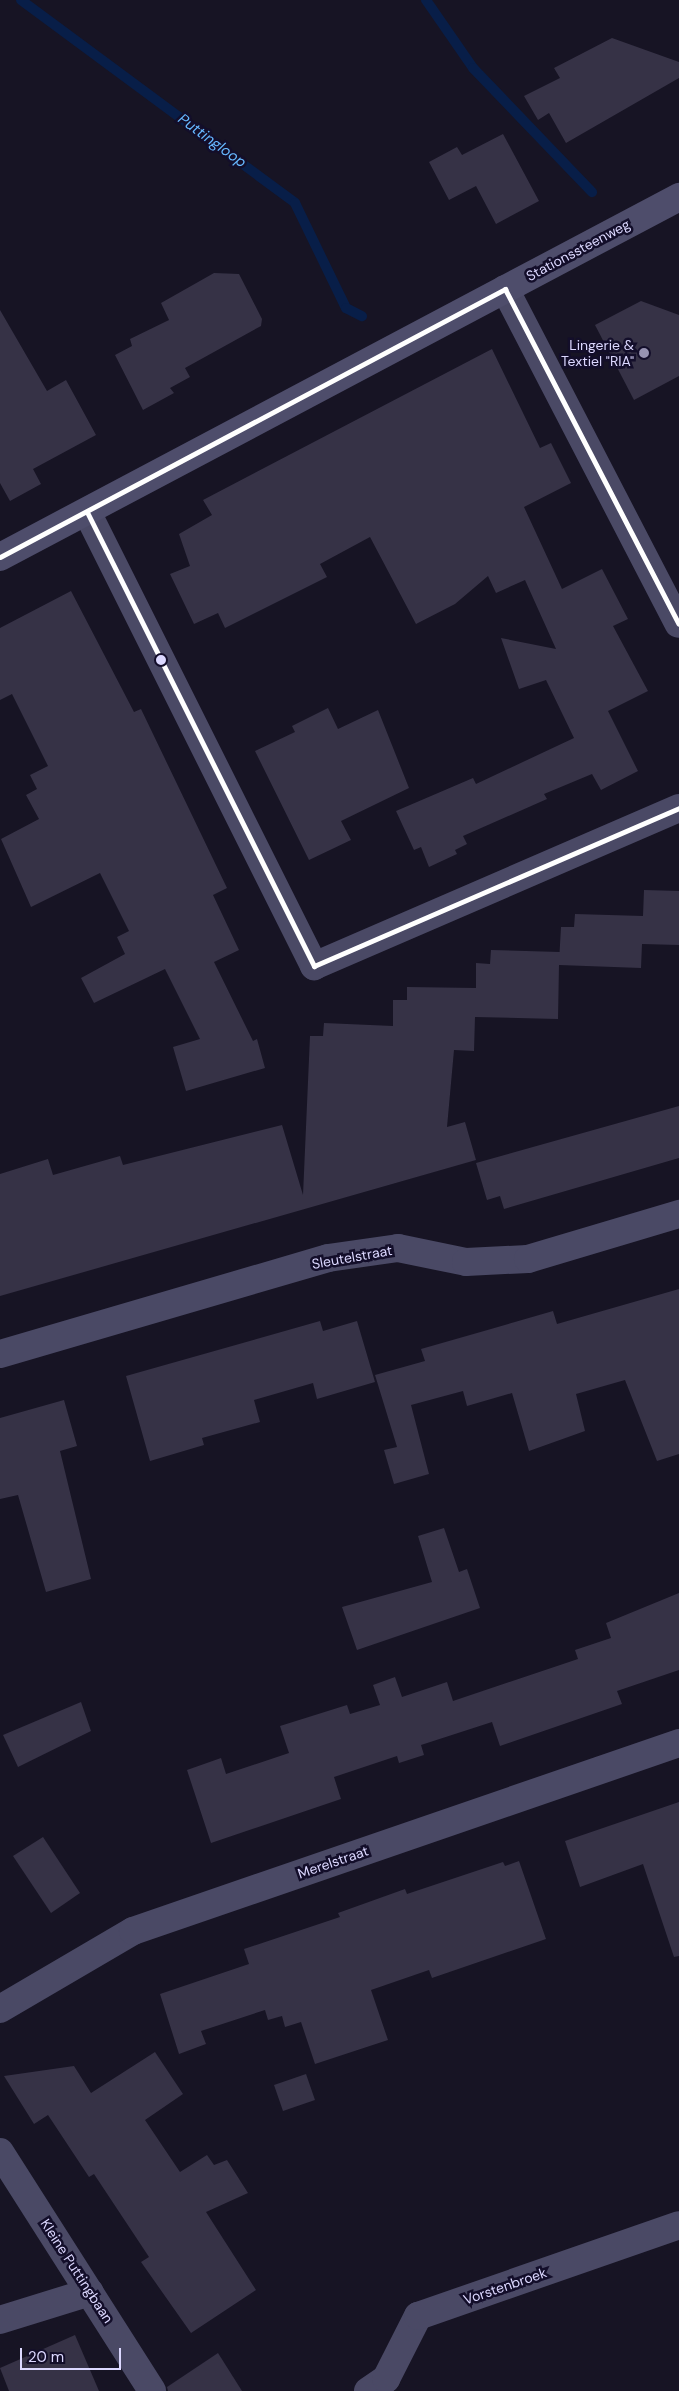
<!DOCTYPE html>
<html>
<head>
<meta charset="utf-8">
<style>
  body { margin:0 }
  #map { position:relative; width:679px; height:2391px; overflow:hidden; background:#171424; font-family:"DM Sans",sans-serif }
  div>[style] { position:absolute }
  .stream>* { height:10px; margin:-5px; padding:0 5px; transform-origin:5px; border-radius:5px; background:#081e48 }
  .building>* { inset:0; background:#363246 }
  .street>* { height:28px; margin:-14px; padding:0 14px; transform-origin:14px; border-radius:14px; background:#4a4965 }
  .secondary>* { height:28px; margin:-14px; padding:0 14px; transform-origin:14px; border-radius:14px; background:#4e4d6b }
  .bus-1>* { height:5px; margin:-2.5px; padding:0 2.5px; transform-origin:2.5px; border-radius:2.5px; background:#fff }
  .dots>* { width:14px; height:14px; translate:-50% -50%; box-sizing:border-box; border:2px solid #130e2a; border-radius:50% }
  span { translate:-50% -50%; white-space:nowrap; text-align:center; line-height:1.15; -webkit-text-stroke:5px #130e2a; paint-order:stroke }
  .street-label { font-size:14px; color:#dcd8ff }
  .poi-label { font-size:14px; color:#dcd8ff }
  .right { translate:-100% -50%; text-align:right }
  .water-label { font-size:15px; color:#66b8ff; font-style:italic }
  .scale { position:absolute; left:20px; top:2348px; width:101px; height:22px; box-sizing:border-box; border:2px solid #dcd8ff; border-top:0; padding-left:6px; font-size:15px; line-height:18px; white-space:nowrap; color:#dcd8ff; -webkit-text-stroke:4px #130e2a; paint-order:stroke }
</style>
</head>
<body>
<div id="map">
  <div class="stream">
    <i style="left:21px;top:0;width:341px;rotate:36.5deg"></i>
    <i style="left:295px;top:203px;width:117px;rotate:64.1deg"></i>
    <i style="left:346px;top:308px;width:18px;rotate:27deg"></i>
    <i style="left:426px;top:0;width:83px;rotate:55.3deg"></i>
    <i style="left:473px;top:68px;width:172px;rotate:46.2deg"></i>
  </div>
  <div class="building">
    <i style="clip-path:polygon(612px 38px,679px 62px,679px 78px,566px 143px,549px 113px,538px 120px,524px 96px,560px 78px,554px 68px)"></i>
    <i style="clip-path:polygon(503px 134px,539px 201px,496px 224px,476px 186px,449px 200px,429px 162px,457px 147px,462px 155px)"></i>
    <i style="clip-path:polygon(214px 273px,239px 274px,262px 319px,261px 326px,185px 368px,190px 377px,170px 388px,174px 393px,143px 410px,115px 355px,132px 346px,130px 339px,169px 320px,161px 303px)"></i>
    <i style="clip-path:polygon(641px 301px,679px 315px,679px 376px,634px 400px,595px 325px)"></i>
    <i style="clip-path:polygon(0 310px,47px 391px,66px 380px,96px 435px,33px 469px,41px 484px,10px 501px,0 483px)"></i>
    <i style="clip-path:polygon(492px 349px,540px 448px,551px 443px,571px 483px,524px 507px,562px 589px,602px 569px,628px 619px,613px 626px,648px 691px,608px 711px,638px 771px,601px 790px,592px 774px,544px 794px,547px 799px,463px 836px,467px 844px,455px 850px,457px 854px,429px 867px,421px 847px,414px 850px,396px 811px,473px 778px,476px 784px,574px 738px,546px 680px,519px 689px,501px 638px,556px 649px,525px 580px,496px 593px,488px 576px,455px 604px,416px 624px,370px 537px,320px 564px,327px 577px,225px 628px,218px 613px,194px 624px,170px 574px,190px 566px,179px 534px,212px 515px,203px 500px)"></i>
    <i style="clip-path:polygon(71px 591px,134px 712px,141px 709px,227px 888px,213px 895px,239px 950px,214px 962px,253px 1041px,257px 1039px,265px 1068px,186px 1091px,173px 1047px,200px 1039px,165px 969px,94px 1003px,81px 978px,125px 954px,117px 937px,129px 931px,100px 873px,31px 907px,1px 839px,39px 819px,26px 795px,37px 789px,30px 775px,48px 766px,12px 694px,0 700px,0 628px)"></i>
    <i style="clip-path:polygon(328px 708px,338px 729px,378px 710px,409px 788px,341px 821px,351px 840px,309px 860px,255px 751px,295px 732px,292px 726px)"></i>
    <i style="clip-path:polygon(644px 890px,679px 891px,679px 945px,642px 944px,641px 968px,559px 965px,558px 1019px,475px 1017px,474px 1051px,454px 1050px,447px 1127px,465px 1122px,476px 1160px,0 1296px,0 1174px,48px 1159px,53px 1175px,120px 1156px,123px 1165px,282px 1125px,303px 1195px,310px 1036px,323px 1036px,324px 1023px,393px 1026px,393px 1000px,407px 1000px,407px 987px,476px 988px,476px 963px,490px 964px,491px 950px,560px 952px,559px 962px,561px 927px,574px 927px,575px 914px,643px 916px)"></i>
    <i style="clip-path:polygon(679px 1106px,679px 1158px,504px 1209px,500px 1196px,487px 1200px,476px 1163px)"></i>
    <i style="clip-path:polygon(679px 1289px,679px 1454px,657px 1461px,625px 1380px,576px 1394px,585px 1431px,529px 1451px,512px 1393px,467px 1406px,463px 1391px,411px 1405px,429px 1474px,394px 1484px,384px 1450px,397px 1447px,375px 1375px,425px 1361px,421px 1349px,491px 1329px,553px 1311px,557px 1324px)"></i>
    <i style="clip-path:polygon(320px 1321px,323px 1331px,357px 1321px,375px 1382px,317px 1399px,313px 1383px,254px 1400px,260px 1422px,202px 1438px,204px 1445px,150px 1461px,126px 1376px)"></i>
    <i style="clip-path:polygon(64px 1400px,77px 1446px,60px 1451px,91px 1579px,46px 1592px,18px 1495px,0 1499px,0 1418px)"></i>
    <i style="clip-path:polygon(444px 1528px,459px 1572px,467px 1569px,480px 1608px,357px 1650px,342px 1607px,432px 1582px,418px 1536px)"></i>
    <i style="clip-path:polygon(679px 1593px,679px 1670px,617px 1691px,622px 1704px,500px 1746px,492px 1722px,421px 1745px,424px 1755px,399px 1763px,397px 1756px,334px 1777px,341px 1799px,211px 1843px,187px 1770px,221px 1758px,226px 1774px,289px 1753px,280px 1726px,347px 1705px,350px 1714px,380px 1705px,373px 1685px,395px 1677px,402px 1697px,447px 1682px,453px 1701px,578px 1659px,575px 1650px,611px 1638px,606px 1623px)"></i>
    <i style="clip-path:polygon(81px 1702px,91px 1731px,18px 1767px,3px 1735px)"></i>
    <i style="clip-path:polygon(679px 1802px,679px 1956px,674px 1957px,643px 1864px,580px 1887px,565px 1841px)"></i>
    <i style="clip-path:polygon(43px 1837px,80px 1893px,51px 1913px,13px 1856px)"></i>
    <i style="clip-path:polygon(519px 1861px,546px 1939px,432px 1978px,429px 1970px,371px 1990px,388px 2040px,315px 2064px,301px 2022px,285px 2027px,282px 2016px,268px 2020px,265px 2010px,201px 2031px,206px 2044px,179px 2054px,160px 1994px,249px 1964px,244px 1949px,340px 1917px,338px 1913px,405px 1889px,407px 1894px,503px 1862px,505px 1866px)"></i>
    <i style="clip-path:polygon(155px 2052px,183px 2094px,145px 2120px,180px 2172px,207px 2155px,214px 2165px,227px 2160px,248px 2193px,206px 2212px,256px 2290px,191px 2333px,141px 2262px,149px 2257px,94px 2174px,89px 2177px,48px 2115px,34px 2124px,4px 2076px,74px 2066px,91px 2093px)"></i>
    <i style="clip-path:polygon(306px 2074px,315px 2100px,283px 2111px,274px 2085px)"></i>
    <i style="clip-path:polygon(75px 2335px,99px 2391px,9px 2391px,0 2368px)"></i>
    <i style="clip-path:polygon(218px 2353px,242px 2391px,168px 2391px,167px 2387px)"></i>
  </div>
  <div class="street">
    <i style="left:505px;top:289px;width:377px;rotate:62.6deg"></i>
    <i style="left:87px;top:512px;width:508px;rotate:63.43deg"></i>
    <i style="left:314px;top:966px;width:398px;rotate:-23.4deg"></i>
    <i style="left:0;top:1354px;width:342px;rotate:-16.3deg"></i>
    <i style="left:328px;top:1258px;width:71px;rotate:-8.1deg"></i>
    <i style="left:398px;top:1248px;width:69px;rotate:11.6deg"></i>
    <i style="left:466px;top:1262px;width:62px;rotate:-2.8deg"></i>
    <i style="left:528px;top:1259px;width:158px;rotate:-16.6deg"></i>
    <i style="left:0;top:2009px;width:154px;rotate:-30.4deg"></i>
    <i style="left:133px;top:1931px;width:577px;rotate:-19deg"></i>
    <i style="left:0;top:2152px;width:283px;rotate:57.5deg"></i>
    <i style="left:0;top:2320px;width:94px;rotate:-17.3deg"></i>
    <i style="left:368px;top:2391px;width:22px;rotate:-34deg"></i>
    <i style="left:386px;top:2379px;width:71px;rotate:-63.1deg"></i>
    <i style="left:418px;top:2316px;width:276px;rotate:-19.2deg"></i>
  </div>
  <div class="secondary">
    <i style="left:0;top:557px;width:769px;rotate:-27.93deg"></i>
  </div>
  <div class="bus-1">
    <i style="left:87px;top:512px;width:508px;rotate:63.43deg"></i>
    <i style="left:314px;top:966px;width:398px;rotate:-23.4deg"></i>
    <i style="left:0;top:557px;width:572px;rotate:-27.95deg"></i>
    <i style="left:505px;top:289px;width:377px;rotate:62.6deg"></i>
  </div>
  <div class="dots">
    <i style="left:644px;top:353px;background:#9793b2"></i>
    <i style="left:161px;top:660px;background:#dcd8ff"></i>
  </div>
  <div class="street-label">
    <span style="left:578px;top:250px;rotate:-28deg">Stationssteenweg</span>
    <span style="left:352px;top:1257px;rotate:-10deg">Sleutelstraat</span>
    <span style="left:333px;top:1862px;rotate:-19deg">Merelstraat</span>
    <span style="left:77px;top:2271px;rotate:57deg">Kleine Puttingbaan</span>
    <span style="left:505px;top:2286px;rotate:-19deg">Vorstenbroek</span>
  </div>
  <div class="poi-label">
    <span class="right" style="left:634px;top:353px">Lingerie &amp;<br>Textiel "RIA"</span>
  </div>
  <div class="water-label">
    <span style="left:212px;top:141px;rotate:36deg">Puttingloop</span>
  </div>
  <div class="scale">20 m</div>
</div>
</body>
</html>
